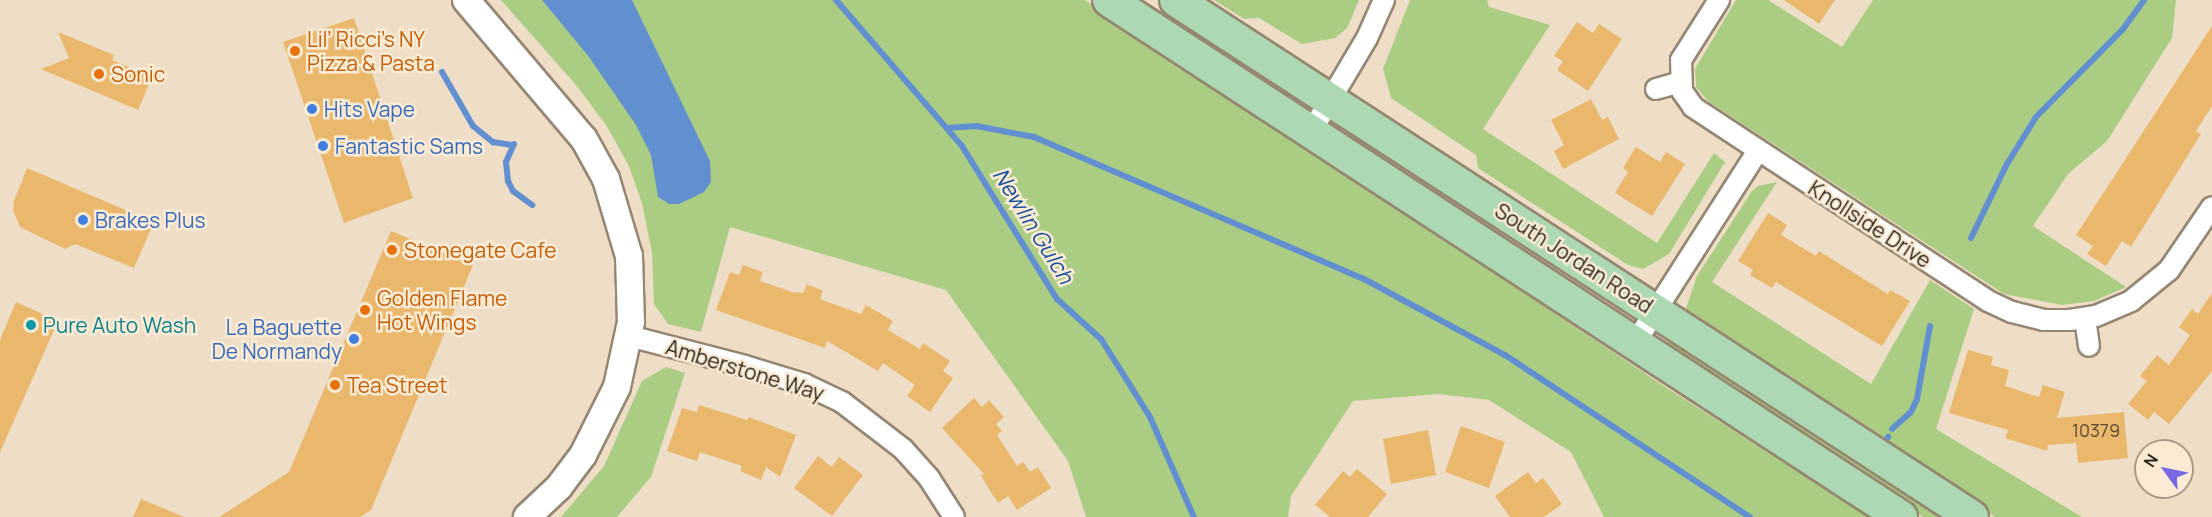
<!DOCTYPE html>
<html>
<head>
<meta charset="utf-8">
<style>
  body { margin:0 }
  #map { position:relative; width:2212px; height:517px; overflow:hidden; background:#eedec8; font-family:Manrope,sans-serif }
  div>[style] { position:absolute }
  .green>* { inset:0; background:#aacd83 }
  .water>* { inset:0; background:#628fcf }
  .stream>* { height:6px; margin:-3px; padding:0 3px; transform-origin:3px; border-radius:3px; background:#628fcf }
  .building>* { inset:0; background:#e9b86d }
  .roads { filter:drop-shadow(2px 0 #958772) drop-shadow(-2px 0 #958772) drop-shadow(0 2px #958772) drop-shadow(0 -2px #958772) }
  .minor>* { height:20px; margin:-10px; padding:0 10px; transform-origin:10px; border-radius:10px; background:#fff }
  .tertiary>* { height:26px; margin:-13px; padding:0 13px; transform-origin:13px; border-radius:13px; background:#fff }
  .primary>* { height:32px; margin:-16px; padding:0 16px; transform-origin:16px; border-radius:16px; background:#acd9b3 }
  .dots>* { width:16px; height:16px; translate:-50% -50%; box-sizing:border-box; border:3px solid #fbebd5; border-radius:50% }
  span { translate:-50% -50%; white-space:nowrap; text-align:center; line-height:1.15; -webkit-text-stroke:5px #fbebd5; paint-order:stroke }
  .number-label { font-size:18px; color:#5a4a30 }
  .number-label span { -webkit-text-stroke-width:0 }
  .food-label { font-size:21px; color:#c56008 }
  .left { translate:0 -50%; text-align:left }
  .shop-label { font-size:21px; color:#366cbe }
  .right { translate:-100% -50%; text-align:right }
  .street-label { font-size:21px; color:#2a251c }
  .culture-label { font-size:21px; color:#0d838f }
  .water-label { font-size:22px; color:#17529f; font-style:italic }
  .north { position:absolute; left:2134px; top:439px; width:60px; height:60px; box-sizing:border-box; background:#fbebd5; border:2px solid #a79c8b; border-radius:50%; rotate:303deg; font-size:16px; font-weight:700; line-height:24px; text-align:center; color:#2a251c }
  .north::after { content:''; display:block; margin:auto; width:21px; height:27px; background:#7968e3; clip-path:polygon(50% 0,100% 100%,50% 72%,0 100%) }
</style>
</head>
<body>
<div id="map">
  <div class="green">
    <i style="clip-path:polygon(501px 0,1085px 0,1664px 386px,1869px 517px,1604px 517px,1571px 452px,1489px 400px,1439px 394px,1353px 401px,1291px 496px,1288px 517px,1086px 517px,1068px 461px,946px 290px,730px 227px,701px 332px,668px 324px,654px 304px,652px 253px,642px 203px,629px 166px,606px 125px,576px 85px)"></i>
    <i style="clip-path:polygon(1214px 0,1359px 0,1347px 28px,1335px 38px,1302px 44px,1259px 18px,1244px 19px)"></i>
    <i style="clip-path:polygon(1410px 0,1487px 0,1489px 7px,1550px 25px,1483px 129px,1657px 243px,1714px 153px,1725px 162px,1669px 254px,1643px 269px,1628px 265px,1478px 168px,1476px 155px,1391px 98px,1383px 69px)"></i>
    <i style="clip-path:polygon(1736px 0,1768px 0,1842px 47px,1873px 0,2176px 0,2172px 38px,2107px 141px,2068px 174px,2033px 226px,2126px 287px,2094px 301px,2062px 305px,2004px 294px,1709px 102px,1696px 87px,1695px 69px)"></i>
    <i style="clip-path:polygon(1777px 182px,1712px 282px,1871px 384px,1930px 280px,1974px 309px,1936px 429px,2082px 517px,1995px 517px,1688px 317px,1686px 308px,1697px 276px,1752px 191px,1758px 186px)"></i>
    <i style="clip-path:polygon(1670px 337px,1945px 517px,1923px 517px,1669px 352px,1667px 344px)"></i>
    <i style="clip-path:polygon(666px 367px,685px 373px,651px 477px,617px 517px,561px 517px,604px 466px,642px 381px)"></i>
  </div>
  <div class="water">
    <i style="clip-path:polygon(542px 0,632px 0,710px 161px,711px 182px,704px 192px,679px 204px,669px 204px,658px 197px,651px 155px,636px 125px,589px 57px)"></i>
  </div>
  <div class="stream">
    <i style="left:836px;top:0;width:193px;rotate:49.2deg"></i>
    <i style="left:962px;top:146px;width:180px;rotate:58.2deg"></i>
    <i style="left:1057px;top:299px;width:59px;rotate:42.3deg"></i>
    <i style="left:1101px;top:339px;width:92px;rotate:57.9deg"></i>
    <i style="left:1150px;top:417px;width:109px;rotate:66.3deg"></i>
    <i style="left:442px;top:72px;width:62px;rotate:60.1deg"></i>
    <i style="left:473px;top:126px;width:26px;rotate:39deg"></i>
    <i style="left:493px;top:142px;width:20px;rotate:9deg"></i>
    <i style="left:947px;top:128px;width:29px;rotate:-4deg"></i>
    <i style="left:976px;top:126px;width:59px;rotate:10.7deg"></i>
    <i style="left:1034px;top:137px;width:357px;rotate:23.3deg"></i>
    <i style="left:1362px;top:278px;width:162px;rotate:28.3deg"></i>
    <i style="left:1505px;top:355px;width:294px;rotate:33.5deg"></i>
    <i style="left:514px;top:144px;width:20px;rotate:114deg"></i>
    <i style="left:506px;top:162px;width:19px;rotate:84deg"></i>
    <i style="left:508px;top:181px;width:11px;rotate:63deg"></i>
    <i style="left:513px;top:191px;width:24px;rotate:36deg"></i>
    <i style="left:1971px;top:238px;width:82px;rotate:-64.1deg"></i>
    <i style="left:2007px;top:164px;width:55px;rotate:-58.3deg"></i>
    <i style="left:2036px;top:117px;width:124px;rotate:-45.3deg"></i>
    <i style="left:2123px;top:29px;width:36px;rotate:-54deg"></i>
    <i style="left:1892px;top:429px;width:25px;rotate:-42deg"></i>
    <i style="left:1911px;top:412px;width:14px;rotate:-65deg"></i>
    <i style="left:1917px;top:399px;width:74px;rotate:-79.9deg"></i>
    <i style="left:1883px;top:444px;width:9px;rotate:-54deg"></i>
  </div>
  <div class="building">
    <i style="clip-path:polygon(1784px 0,1835px 0,1819px 24px)"></i>
    <i style="clip-path:polygon(354px 18px,413px 198px,344px 223px,283px 42px)"></i>
    <i style="clip-path:polygon(1577px 22px,1593px 33px,1599px 24px,1622px 39px,1588px 91px,1557px 70px,1563px 61px,1554px 56px)"></i>
    <i style="clip-path:polygon(2212px 26px,2212px 106px,2196px 131px,2201px 134px,2131px 247px,2122px 241px,2106px 266px,2087px 254px,2093px 246px,2076px 235px)"></i>
    <i style="clip-path:polygon(58px 32px,114px 55px,112px 60px,152px 77px,138px 110px,41px 69px,69px 58px)"></i>
    <i style="clip-path:polygon(1591px 99px,1602px 120px,1608px 117px,1619px 139px,1563px 169px,1554px 151px,1564px 145px,1551px 120px)"></i>
    <i style="clip-path:polygon(1636px 147px,1660px 162px,1666px 152px,1685px 164px,1652px 216px,1615px 193px,1628px 172px,1623px 168px)"></i>
    <i style="clip-path:polygon(27px 168px,154px 222px,134px 268px,75px 244px,65px 249px,20px 227px,13px 210px,14px 201px)"></i>
    <i style="clip-path:polygon(1768px 213px,1787px 225px,1781px 235px,1816px 256px,1819px 251px,1888px 294px,1890px 290px,1910px 301px,1882px 346px,1776px 282px,1772px 288px,1750px 275px,1753px 270px,1738px 261px)"></i>
    <i style="clip-path:polygon(391px 231px,473px 265px,371px 510px,360px 517px,219px 517px,289px 472px)"></i>
    <i style="clip-path:polygon(743px 265px,763px 272px,760px 281px,792px 292px,803px 293px,807px 284px,823px 291px,820px 299px,861px 314px,866px 305px,893px 321px,888px 330px,920px 349px,923px 343px,950px 361px,943px 371px,953px 378px,930px 412px,907px 396px,915px 385px,883px 363px,878px 371px,827px 341px,825px 348px,716px 310px,730px 272px,739px 275px)"></i>
    <i style="clip-path:polygon(2212px 293px,2212px 371px,2169px 424px,2154px 412px,2148px 420px,2128px 404px,2147px 381px,2140px 376px,2157px 355px,2169px 365px,2190px 335px,2179px 327px,2192px 309px,2198px 314px)"></i>
    <i style="clip-path:polygon(16px 302px,58px 321px,0 452px,0 340px)"></i>
    <i style="clip-path:polygon(1968px 350px,1993px 357px,1991px 365px,2009px 370px,2005px 386px,2039px 397px,2043px 385px,2065px 392px,2057px 418px,2124px 412px,2128px 458px,2078px 463px,2076px 443px,2048px 445px,2047px 451px,2005px 438px,2008px 430px,1949px 413px)"></i>
    <i style="clip-path:polygon(974px 398px,982px 407px,989px 400px,1004px 417px,996px 424px,1002px 431px,997px 435px,1017px 466px,1023px 462px,1030px 472px,1038px 467px,1051px 488px,1017px 510px,1008px 496px,998px 503px,981px 476px,984px 474px,942px 428px)"></i>
    <i style="clip-path:polygon(699px 405px,747px 420px,749px 417px,796px 435px,780px 477px,766px 467px,761px 480px,740px 471px,742px 466px,700px 452px,697px 461px,667px 451px,682px 408px,697px 412px)"></i>
    <i style="clip-path:polygon(1461px 426px,1505px 442px,1489px 488px,1445px 472px)"></i>
    <i style="clip-path:polygon(1428px 430px,1436px 475px,1391px 484px,1383px 439px)"></i>
    <i style="clip-path:polygon(818px 456px,832px 467px,839px 457px,863px 475px,832px 516px,794px 488px)"></i>
    <i style="clip-path:polygon(1357px 469px,1387px 494px,1368px 517px,1330px 517px,1315px 505px,1343px 471px,1350px 477px)"></i>
    <i style="clip-path:polygon(1528px 472px,1536px 483px,1543px 478px,1562px 504px,1544px 517px,1510px 517px,1495px 496px)"></i>
    <i style="clip-path:polygon(141px 499px,184px 517px,133px 517px)"></i>
  </div>
  <div class="roads">
    <div class="minor">
      <i style="left:1719px;top:0;width:71px;rotate:122.3deg"></i>
      <i style="left:1681px;top:60px;width:31px;rotate:88deg"></i>
      <i style="left:1682px;top:91px;width:19px;rotate:55deg"></i>
      <i style="left:1693px;top:107px;width:353px;rotate:33.3deg"></i>
      <i style="left:1988px;top:301px;width:26px;rotate:25deg"></i>
      <i style="left:2012px;top:312px;width:32px;rotate:14deg"></i>
      <i style="left:2043px;top:320px;width:27px"></i>
      <i style="left:2070px;top:320px;width:26px;rotate:-9deg"></i>
      <i style="left:2096px;top:316px;width:38px;rotate:-23deg"></i>
      <i style="left:2131px;top:301px;width:49px;rotate:-39.2deg"></i>
      <i style="left:2169px;top:270px;width:76px;rotate:-55.7deg"></i>
      <i style="left:1656px;top:89px;width:25px;rotate:-16deg"></i>
      <i style="left:1311px;top:132px;width:109px;rotate:-59.2deg"></i>
      <i style="left:1367px;top:38px;width:42px;rotate:-65.9deg"></i>
      <i style="left:2085px;top:318px;width:28px;rotate:82deg"></i>
      <i style="left:629px;top:336px;width:120px;rotate:14.5deg"></i>
      <i style="left:745px;top:366px;width:62px;rotate:17deg"></i>
      <i style="left:804px;top:384px;width:42px;rotate:25.3deg"></i>
      <i style="left:842px;top:402px;width:77px;rotate:37.6deg"></i>
      <i style="left:903px;top:449px;width:39px;rotate:48deg"></i>
      <i style="left:929px;top:478px;width:46px;rotate:57.3deg"></i>
      <i style="left:1635px;top:343px;width:228px;rotate:-57.4deg"></i>
    </div>
    <div class="tertiary">
      <i style="left:466px;top:0;width:182px;rotate:49.7deg"></i>
      <i style="left:584px;top:139px;width:46px;rotate:61.2deg"></i>
      <i style="left:606px;top:179px;width:80px;rotate:73.4deg"></i>
      <i style="left:629px;top:256px;width:66px;rotate:88.3deg"></i>
      <i style="left:631px;top:322px;width:66px;rotate:102.2deg"></i>
      <i style="left:617px;top:387px;width:76px;rotate:116.6deg"></i>
      <i style="left:583px;top:455px;width:40px;rotate:127deg"></i>
      <i style="left:559px;top:487px;width:44px;rotate:136.8deg"></i>
    </div>
    <div class="primary">
      <i style="left:1109px;top:0;width:946px;rotate:33.14deg"></i>
      <i style="left:1176px;top:0;width:949px;rotate:33deg"></i>
    </div>
  </div>
  <div class="dots">
    <i style="left:295px;top:51px;background:#e8710a"></i>
    <i style="left:99px;top:74px;background:#e8710a"></i>
    <i style="left:312px;top:109px;background:#3f7fe0"></i>
    <i style="left:323px;top:146px;background:#3f7fe0"></i>
    <i style="left:83px;top:220px;background:#3f7fe0"></i>
    <i style="left:392px;top:250px;background:#e8710a"></i>
    <i style="left:365px;top:310px;background:#e8710a"></i>
    <i style="left:31px;top:325px;background:#0f9aa8"></i>
    <i style="left:354px;top:339px;background:#3f7fe0"></i>
    <i style="left:335px;top:385px;background:#e8710a"></i>
  </div>
  <div class="number-label">
    <span style="left:2096px;top:430px">10379</span>
  </div>
  <div class="food-label">
    <span class="left" style="left:307px;top:51px">Lil’ Ricci’s NY<br>Pizza &amp; Pasta</span>
    <span class="left" style="left:111px;top:74px">Sonic</span>
    <span class="left" style="left:404px;top:250px">Stonegate Cafe</span>
    <span class="left" style="left:377px;top:310px">Golden Flame<br>Hot Wings</span>
    <span class="left" style="left:347px;top:385px">Tea Street</span>
  </div>
  <div class="shop-label">
    <span class="left" style="left:324px;top:109px">Hits Vape</span>
    <span class="left" style="left:335px;top:146px">Fantastic Sams</span>
    <span class="left" style="left:95px;top:220px">Brakes Plus</span>
    <span class="right" style="left:342px;top:339px">La Baguette<br>De Normandy</span>
  </div>
  <div class="street-label">
    <span style="left:1870px;top:224px;rotate:33deg">Knollside Drive</span>
    <span style="left:1574px;top:258px;rotate:33deg">South Jordan Road</span>
    <span style="left:745px;top:370px;rotate:17deg">Amberstone Way</span>
  </div>
  <div class="culture-label">
    <span class="left" style="left:43px;top:325px">Pure Auto Wash</span>
  </div>
  <div class="water-label">
    <span style="left:1033px;top:226px;rotate:58deg">Newlin Gulch</span>
  </div>
  <div class="north">N</div>
</div>
</body>
</html>
